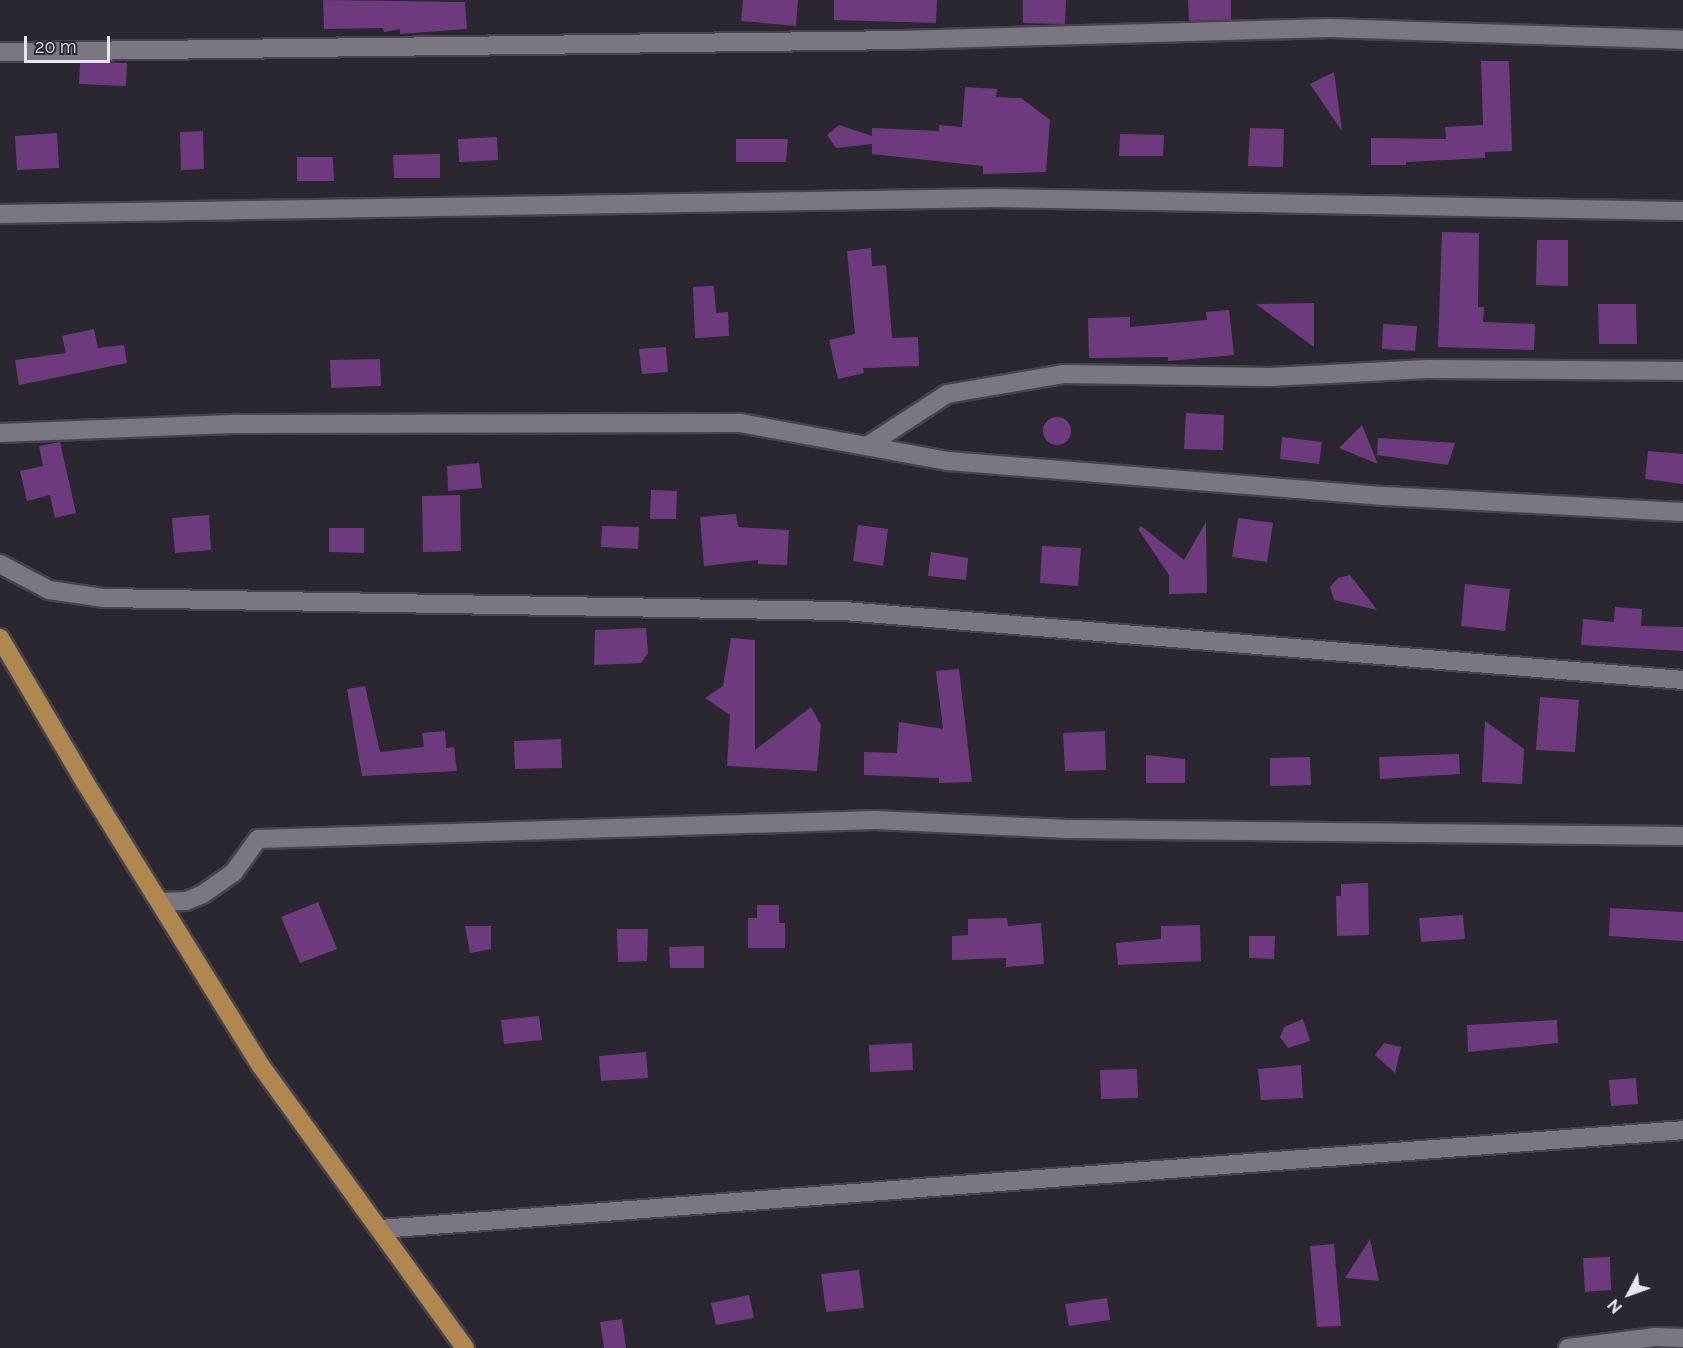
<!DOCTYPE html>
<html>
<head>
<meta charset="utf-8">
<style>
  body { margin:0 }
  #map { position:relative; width:1683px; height:1348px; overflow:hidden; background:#2a2731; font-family:Raleway,sans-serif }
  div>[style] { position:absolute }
  .building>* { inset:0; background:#6d3a7d }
  .round { border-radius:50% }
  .roads { filter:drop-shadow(2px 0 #46434c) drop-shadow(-2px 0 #46434c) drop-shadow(0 2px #46434c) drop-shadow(0 -2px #46434c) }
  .minor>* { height:18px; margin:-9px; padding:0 9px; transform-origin:9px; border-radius:9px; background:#7a7783 }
  .major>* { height:18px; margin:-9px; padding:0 9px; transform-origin:9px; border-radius:9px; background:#af874f }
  span { translate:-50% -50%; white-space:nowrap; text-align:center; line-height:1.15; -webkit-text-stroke:6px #2a2731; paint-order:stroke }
  .north { position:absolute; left:1599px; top:1264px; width:60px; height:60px; -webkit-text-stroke:4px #2a2731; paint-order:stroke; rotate:229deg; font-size:16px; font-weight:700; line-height:24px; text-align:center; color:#e8e6ed }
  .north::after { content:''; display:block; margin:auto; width:21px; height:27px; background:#e8e6ed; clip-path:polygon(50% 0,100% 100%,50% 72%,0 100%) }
  .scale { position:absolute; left:24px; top:36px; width:86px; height:27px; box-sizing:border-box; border:3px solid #e8e6ed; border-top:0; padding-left:8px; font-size:18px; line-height:21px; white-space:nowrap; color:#e8e6ed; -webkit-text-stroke:4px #2a2731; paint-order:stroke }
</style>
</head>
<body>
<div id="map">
  <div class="building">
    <i style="clip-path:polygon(323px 0,465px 2px,467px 29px,400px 34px,400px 29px,384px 32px,383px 28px,324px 29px)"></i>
    <i style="clip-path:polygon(743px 0,798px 0,796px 26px,741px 21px)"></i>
    <i style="clip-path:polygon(834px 0,937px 0,936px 23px,834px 20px)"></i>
    <i style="clip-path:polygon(1023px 0,1066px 0,1065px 24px,1023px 23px)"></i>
    <i style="clip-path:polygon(1188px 0,1231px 0,1231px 20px,1189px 21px)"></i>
    <i style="clip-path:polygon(1481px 61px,1509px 61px,1512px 151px,1485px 152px,1485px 158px,1406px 162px,1406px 165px,1371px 165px,1371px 138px,1446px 139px,1445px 127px,1483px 125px)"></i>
    <i style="clip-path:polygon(80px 62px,127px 63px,126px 86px,79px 84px)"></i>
    <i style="clip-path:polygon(1334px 72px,1342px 131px,1310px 84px)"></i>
    <i style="clip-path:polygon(965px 87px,997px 89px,996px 97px,1021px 98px,1050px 120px,1046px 172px,983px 174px,983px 166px,872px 154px,872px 144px,836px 148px,827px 135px,839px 125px,872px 136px,872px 128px,939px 131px,939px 125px,962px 127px)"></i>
    <i style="clip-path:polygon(1250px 128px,1284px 129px,1283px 167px,1248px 166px)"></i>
    <i style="clip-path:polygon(203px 131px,204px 169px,181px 170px,180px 132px)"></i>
    <i style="clip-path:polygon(57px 133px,59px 168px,17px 170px,15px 136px)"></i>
    <i style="clip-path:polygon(1120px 134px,1164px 135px,1163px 156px,1119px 156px)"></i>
    <i style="clip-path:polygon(497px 137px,498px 160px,459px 162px,458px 139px)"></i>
    <i style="clip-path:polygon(736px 139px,788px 139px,786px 162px,736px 162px)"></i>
    <i style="clip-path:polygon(440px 154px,440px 178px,394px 178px,393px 155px)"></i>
    <i style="clip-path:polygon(297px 157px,333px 157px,334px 181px,297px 181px)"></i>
    <i style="clip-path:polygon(1442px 232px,1479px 233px,1478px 307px,1484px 307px,1483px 322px,1535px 324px,1534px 350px,1438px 347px)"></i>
    <i style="clip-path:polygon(1537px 240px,1568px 240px,1568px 286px,1536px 285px)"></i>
    <i style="clip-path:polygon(871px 248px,872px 266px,886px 265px,892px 338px,918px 337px,919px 366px,863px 368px,864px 373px,838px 379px,829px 340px,855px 334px,847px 251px)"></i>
    <i style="clip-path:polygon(714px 286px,716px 313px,728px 312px,729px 336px,695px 338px,693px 287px)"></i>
    <i style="clip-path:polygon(1314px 303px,1314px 347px,1256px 304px)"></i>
    <i style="clip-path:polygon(1598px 304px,1636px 304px,1637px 344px,1599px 344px)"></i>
    <i style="clip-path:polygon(1229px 310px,1234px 355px,1168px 361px,1168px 357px,1089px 358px,1088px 318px,1130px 317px,1130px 327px,1207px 320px,1206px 312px)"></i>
    <i style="clip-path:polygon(1383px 324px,1417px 326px,1415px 351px,1382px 349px)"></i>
    <i style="clip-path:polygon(94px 329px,98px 348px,124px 345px,127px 363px,19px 385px,15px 360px,66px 353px,62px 336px)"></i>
    <i style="clip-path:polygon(666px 347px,668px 372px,642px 374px,639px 349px)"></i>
    <i style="clip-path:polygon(380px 359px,381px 386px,331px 388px,330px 360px)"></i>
    <i style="clip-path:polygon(1186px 413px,1224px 415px,1223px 450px,1184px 449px)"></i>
    <i class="round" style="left:1043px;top:417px;width:28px;height:28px"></i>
    <i style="clip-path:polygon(1362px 425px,1378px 464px,1339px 448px)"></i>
    <i style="clip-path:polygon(1282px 437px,1322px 442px,1319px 464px,1280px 459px)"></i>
    <i style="clip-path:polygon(1378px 438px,1455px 443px,1448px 465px,1377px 455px)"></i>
    <i style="clip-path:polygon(60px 442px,76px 513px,55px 518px,50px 495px,27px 501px,20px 471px,43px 466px,39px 446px)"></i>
    <i style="clip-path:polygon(1648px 451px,1683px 454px,1683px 484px,1645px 479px)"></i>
    <i style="clip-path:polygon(479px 463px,482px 488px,448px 491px,447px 466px)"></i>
    <i style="clip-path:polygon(651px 490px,677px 491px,676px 519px,650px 519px)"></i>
    <i style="clip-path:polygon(460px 495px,461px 551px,423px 552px,422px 496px)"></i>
    <i style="clip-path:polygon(736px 514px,738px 527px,789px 530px,787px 565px,758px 564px,758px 560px,704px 566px,700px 517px)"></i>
    <i style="clip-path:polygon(209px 515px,211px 550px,175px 553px,172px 518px)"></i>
    <i style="clip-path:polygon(1238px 518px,1273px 523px,1267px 562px,1232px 557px)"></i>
    <i style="clip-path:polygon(1206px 522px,1207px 593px,1169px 594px,1169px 575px,1138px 529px,1141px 526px,1184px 560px)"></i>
    <i style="clip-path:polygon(858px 525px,888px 529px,883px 566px,853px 561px)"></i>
    <i style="clip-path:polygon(602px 526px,639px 527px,638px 549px,601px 547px)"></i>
    <i style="clip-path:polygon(329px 528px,364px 528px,364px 553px,329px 552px)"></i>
    <i style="clip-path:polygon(1042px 546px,1081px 548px,1078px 586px,1040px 583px)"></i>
    <i style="clip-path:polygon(931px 552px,968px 558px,966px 580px,928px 576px)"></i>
    <i style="clip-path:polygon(1350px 575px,1377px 610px,1334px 600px,1330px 587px,1338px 578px)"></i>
    <i style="clip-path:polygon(1465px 584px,1510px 589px,1505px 631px,1461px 626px)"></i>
    <i style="clip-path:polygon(1615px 607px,1642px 609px,1641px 626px,1683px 627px,1683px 651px,1581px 645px,1583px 619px,1614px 622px)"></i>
    <i style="clip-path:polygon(646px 628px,648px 653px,641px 663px,594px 665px,595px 630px)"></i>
    <i style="clip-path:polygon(731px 638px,755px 640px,755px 750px,811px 707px,821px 725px,817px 771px,727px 766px,730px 715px,705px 698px,723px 686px)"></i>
    <i style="clip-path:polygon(959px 669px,972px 782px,939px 783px,939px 778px,864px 775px,864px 752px,897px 753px,899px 722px,943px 729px,936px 671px)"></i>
    <i style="clip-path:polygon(365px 686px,380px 752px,424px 747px,422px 733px,445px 731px,446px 748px,454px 747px,457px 771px,362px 776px,347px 689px)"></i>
    <i style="clip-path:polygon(1540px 697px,1579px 700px,1575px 752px,1536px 750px)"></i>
    <i style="clip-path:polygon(1485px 721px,1524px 749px,1522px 784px,1482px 782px)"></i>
    <i style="clip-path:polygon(1105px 731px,1106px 770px,1065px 771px,1063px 733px)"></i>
    <i style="clip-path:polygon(561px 739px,562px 768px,515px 769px,514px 741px)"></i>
    <i style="clip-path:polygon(1459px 754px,1460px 774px,1380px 779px,1379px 757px)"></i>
    <i style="clip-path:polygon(1146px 755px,1185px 759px,1185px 783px,1146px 783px)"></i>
    <i style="clip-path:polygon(1310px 757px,1311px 785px,1270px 786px,1270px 758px)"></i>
    <i style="clip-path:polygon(1368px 883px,1369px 935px,1337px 936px,1336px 896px,1341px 896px,1341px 884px)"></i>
    <i style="clip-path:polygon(318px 902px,337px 949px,300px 963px,281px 917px)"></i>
    <i style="clip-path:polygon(757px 905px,779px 905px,779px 923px,785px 923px,785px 948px,748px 948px,748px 918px,757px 918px)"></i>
    <i style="clip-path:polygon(1610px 908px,1683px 912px,1683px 941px,1609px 936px)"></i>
    <i style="clip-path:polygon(1463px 915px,1465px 939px,1421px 942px,1419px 918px)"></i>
    <i style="clip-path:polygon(1007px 918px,1008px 926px,1041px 923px,1044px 964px,1006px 967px,1006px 958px,952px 960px,952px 936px,968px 935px,968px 919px)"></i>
    <i style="clip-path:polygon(1200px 925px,1201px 961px,1118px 965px,1116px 943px,1161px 939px,1161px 926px)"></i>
    <i style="clip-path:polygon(465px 926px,491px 926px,491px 949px,470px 953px)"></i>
    <i style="clip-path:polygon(617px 929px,648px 929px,647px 961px,618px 962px)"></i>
    <i style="clip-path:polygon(1249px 936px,1275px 936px,1274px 959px,1249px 958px)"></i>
    <i style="clip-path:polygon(704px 946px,704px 968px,670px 968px,669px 947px)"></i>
    <i style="clip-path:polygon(539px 1016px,542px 1040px,504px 1044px,501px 1020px)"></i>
    <i style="clip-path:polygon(1303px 1019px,1310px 1041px,1288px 1048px,1280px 1037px,1284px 1027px)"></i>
    <i style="clip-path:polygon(1557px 1020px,1558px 1043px,1468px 1052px,1467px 1025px)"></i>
    <i style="clip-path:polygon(912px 1043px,913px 1070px,870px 1072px,869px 1045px)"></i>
    <i style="clip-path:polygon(1384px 1043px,1401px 1047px,1395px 1073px,1375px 1055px)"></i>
    <i style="clip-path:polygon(646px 1052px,648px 1078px,601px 1081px,599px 1056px)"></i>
    <i style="clip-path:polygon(1301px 1065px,1303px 1098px,1261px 1100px,1258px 1069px)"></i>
    <i style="clip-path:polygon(1137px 1069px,1138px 1098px,1101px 1099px,1100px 1070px)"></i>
    <i style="clip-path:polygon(1636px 1078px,1638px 1104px,1611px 1106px,1609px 1080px)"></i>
    <i style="clip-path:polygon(1370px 1239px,1379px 1281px,1345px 1278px)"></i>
    <i style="clip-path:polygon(1334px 1244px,1341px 1326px,1317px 1327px,1310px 1246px)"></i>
    <i style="clip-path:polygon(1610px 1257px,1611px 1290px,1585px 1292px,1583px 1258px)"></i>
    <i style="clip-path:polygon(859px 1270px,864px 1308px,826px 1312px,821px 1274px)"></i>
    <i style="clip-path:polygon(749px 1295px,754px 1318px,716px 1325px,711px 1303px)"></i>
    <i style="clip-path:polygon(1107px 1298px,1110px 1320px,1069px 1326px,1065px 1304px)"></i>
    <i style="clip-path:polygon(622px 1319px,626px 1348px,604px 1348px,600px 1322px)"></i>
  </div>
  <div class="roads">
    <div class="minor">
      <i style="left:0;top:52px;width:902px;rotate:-0.76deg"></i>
      <i style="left:902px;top:40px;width:428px;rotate:-1.6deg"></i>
      <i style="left:1330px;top:28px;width:353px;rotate:1.9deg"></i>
      <i style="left:0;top:214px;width:994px;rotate:-0.92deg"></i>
      <i style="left:994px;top:198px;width:689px;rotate:1.08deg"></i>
      <i style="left:0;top:433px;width:238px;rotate:-2.2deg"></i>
      <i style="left:238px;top:424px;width:502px;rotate:-0.11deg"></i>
      <i style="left:740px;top:423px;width:211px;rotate:10.4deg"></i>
      <i style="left:948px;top:461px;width:438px;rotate:4.6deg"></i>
      <i style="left:1385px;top:496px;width:298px;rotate:3.1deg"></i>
      <i style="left:867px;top:446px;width:95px;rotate:-33deg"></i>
      <i style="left:947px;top:394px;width:119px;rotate:-9.7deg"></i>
      <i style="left:1064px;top:374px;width:206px;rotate:0.8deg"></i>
      <i style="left:1270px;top:377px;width:158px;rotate:-2.9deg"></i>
      <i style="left:1428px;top:369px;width:255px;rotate:0.4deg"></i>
      <i style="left:0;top:564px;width:55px;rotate:28deg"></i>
      <i style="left:49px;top:590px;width:56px;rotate:8.3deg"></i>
      <i style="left:104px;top:598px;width:740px;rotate:1.01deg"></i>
      <i style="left:844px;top:611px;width:842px;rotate:4.7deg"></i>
      <i style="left:160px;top:902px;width:26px;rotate:-2deg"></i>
      <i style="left:186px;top:901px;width:18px;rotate:-22deg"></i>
      <i style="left:203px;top:894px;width:38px;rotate:-35deg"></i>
      <i style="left:234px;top:872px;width:41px;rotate:-54deg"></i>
      <i style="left:258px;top:839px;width:617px;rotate:-1.76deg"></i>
      <i style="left:875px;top:820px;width:192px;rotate:2.7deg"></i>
      <i style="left:1067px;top:829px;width:616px;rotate:0.65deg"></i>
      <i style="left:380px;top:1229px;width:1307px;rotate:-4.34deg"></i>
      <i style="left:1568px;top:1348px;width:88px;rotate:-7.2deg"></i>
      <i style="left:1655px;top:1337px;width:28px;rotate:2deg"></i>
    </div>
    <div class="major">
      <i style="left:0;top:638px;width:169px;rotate:59.5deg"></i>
      <i style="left:86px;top:784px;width:332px;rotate:58.2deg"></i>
      <i style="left:261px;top:1066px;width:348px;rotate:54.1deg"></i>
    </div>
  </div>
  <div class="north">N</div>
  <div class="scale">20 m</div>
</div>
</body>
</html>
